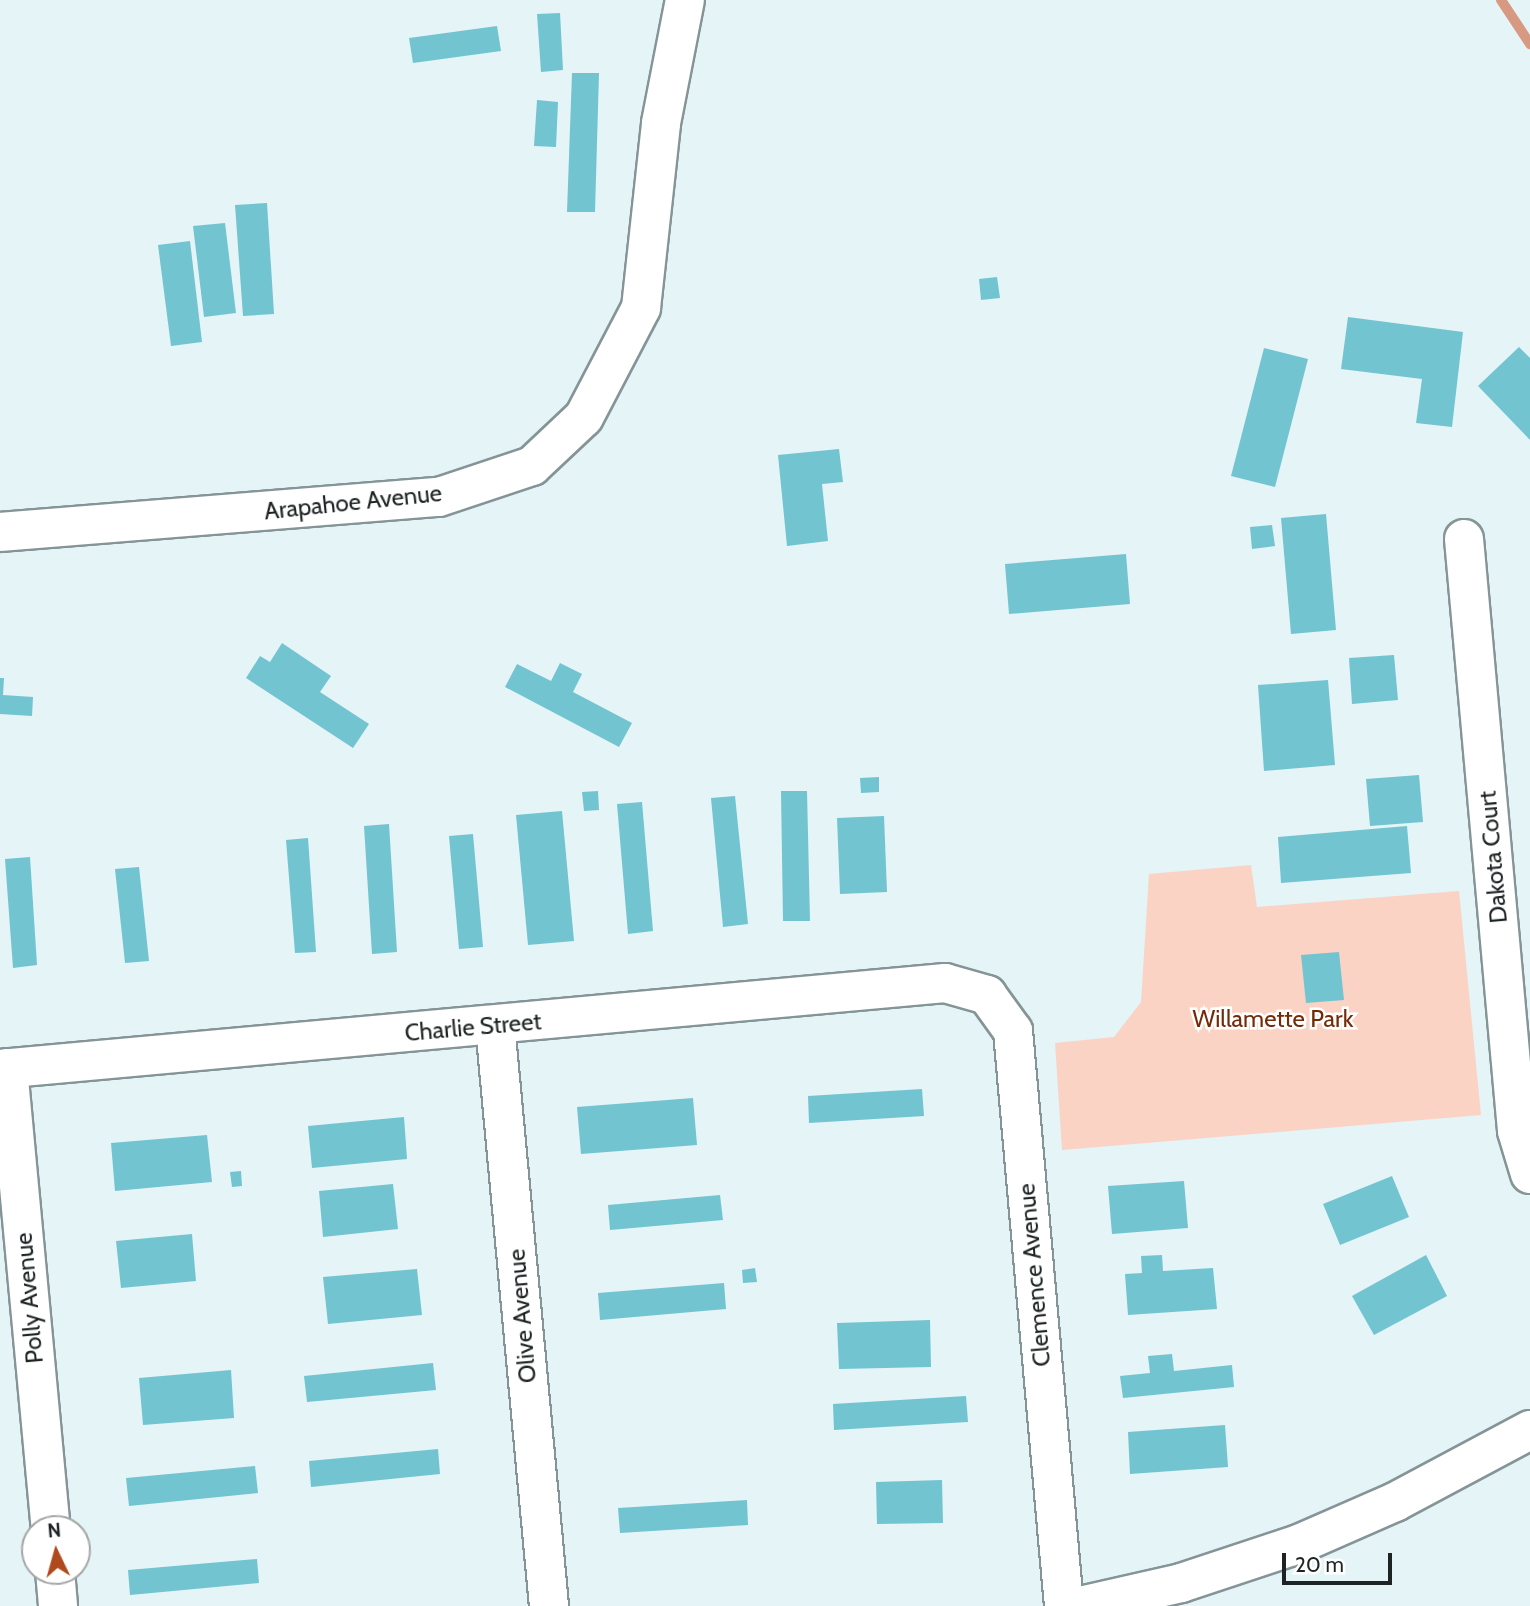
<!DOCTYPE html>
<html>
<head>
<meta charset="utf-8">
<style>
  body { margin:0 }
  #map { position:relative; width:1530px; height:1606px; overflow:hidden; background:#e4f4f7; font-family:Cabin,sans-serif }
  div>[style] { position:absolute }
  .green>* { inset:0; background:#fad3c5 }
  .stream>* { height:10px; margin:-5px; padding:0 5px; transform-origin:5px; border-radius:5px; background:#d79982 }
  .building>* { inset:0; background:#72c4d1 }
  .roads { filter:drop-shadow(2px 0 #859497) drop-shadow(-2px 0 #859497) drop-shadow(0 2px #859497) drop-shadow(0 -2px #859497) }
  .minor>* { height:38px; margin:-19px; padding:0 19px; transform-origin:19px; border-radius:19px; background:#fff }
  span { translate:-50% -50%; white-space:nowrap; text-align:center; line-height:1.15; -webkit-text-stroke:5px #fff; paint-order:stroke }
  .street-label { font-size:24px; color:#1e2324 }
  .park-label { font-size:24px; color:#742a07 }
  .north { position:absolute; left:21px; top:1515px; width:70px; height:70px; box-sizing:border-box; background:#fff; border:2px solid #a5a7a7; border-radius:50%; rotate:355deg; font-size:19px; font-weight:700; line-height:28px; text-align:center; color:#1e2324 }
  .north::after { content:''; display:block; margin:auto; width:24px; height:32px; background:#b04a1e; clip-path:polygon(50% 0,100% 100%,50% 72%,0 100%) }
  .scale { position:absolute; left:1282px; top:1553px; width:110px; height:32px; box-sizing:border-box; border:4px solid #1e2324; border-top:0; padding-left:9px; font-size:21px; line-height:24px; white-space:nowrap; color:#1e2324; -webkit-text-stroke:5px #fff; paint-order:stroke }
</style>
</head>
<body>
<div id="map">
  <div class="green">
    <i style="clip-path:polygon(1251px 865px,1257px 907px,1459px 891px,1481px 1115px,1062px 1150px,1055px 1043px,1114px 1037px,1141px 1002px,1149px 874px)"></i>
  </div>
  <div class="stream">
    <i style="left:1501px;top:0;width:53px;rotate:56.6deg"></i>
  </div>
  <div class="building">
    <i style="clip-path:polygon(560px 13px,563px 70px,541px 72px,537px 14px)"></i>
    <i style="clip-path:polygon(497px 26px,501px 51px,413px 63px,409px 38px)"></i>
    <i style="clip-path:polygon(572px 73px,599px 73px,595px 212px,567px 212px)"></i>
    <i style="clip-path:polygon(537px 100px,558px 102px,556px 147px,534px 146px)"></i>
    <i style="clip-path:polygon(267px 203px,274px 314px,243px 316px,235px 205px)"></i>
    <i style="clip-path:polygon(225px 223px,236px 313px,204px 317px,193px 226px)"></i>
    <i style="clip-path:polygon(190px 241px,202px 342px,171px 346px,158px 245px)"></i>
    <i style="clip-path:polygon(997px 277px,1000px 298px,981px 300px,979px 279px)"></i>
    <i style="clip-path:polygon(1348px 317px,1463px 332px,1452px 427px,1416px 423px,1422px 379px,1341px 369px)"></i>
    <i style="clip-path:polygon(1519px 347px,1530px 358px,1530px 440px,1478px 386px)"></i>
    <i style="clip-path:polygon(1264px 348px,1308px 359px,1275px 487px,1231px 476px)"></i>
    <i style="clip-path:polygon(839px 449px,843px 482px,822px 484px,828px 541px,787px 546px,778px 455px)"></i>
    <i style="clip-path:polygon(1326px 514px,1336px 630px,1291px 634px,1281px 518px)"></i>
    <i style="clip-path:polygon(1272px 525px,1275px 546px,1252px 549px,1250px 527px)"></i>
    <i style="clip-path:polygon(1126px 554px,1130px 604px,1009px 614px,1005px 564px)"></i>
    <i style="clip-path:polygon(282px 643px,331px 676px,320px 692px,369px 724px,353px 748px,246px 678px,260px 656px,270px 662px)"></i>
    <i style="clip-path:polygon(1394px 655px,1398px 700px,1352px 704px,1349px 658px)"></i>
    <i style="clip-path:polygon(560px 663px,582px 674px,573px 692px,632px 723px,619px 747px,505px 687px,517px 664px,551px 681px)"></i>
    <i style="clip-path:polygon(0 678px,4px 678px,3px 695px,33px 697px,32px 716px,0 714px)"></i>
    <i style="clip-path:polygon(1328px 680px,1335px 765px,1264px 771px,1258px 685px)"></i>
    <i style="clip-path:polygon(1419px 775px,1423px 822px,1370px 826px,1366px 779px)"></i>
    <i style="clip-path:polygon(879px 777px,879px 792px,861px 793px,860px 778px)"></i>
    <i style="clip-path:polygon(598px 791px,599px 810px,584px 811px,582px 792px)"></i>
    <i style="clip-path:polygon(781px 791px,807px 791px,810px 921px,783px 921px)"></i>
    <i style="clip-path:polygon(735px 796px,748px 924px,723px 927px,711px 798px)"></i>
    <i style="clip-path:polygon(642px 802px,653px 931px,628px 934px,617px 804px)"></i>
    <i style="clip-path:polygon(562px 811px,574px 941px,528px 945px,516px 815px)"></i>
    <i style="clip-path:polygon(884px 816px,887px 892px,840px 894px,837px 818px)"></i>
    <i style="clip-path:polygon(389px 824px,397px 952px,372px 954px,364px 826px)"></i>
    <i style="clip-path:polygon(1407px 826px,1411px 873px,1281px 883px,1278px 837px)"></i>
    <i style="clip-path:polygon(473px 834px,483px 947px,459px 949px,449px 836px)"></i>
    <i style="clip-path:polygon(308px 838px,316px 952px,295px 953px,286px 840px)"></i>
    <i style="clip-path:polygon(30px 857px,37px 965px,13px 968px,5px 859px)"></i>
    <i style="clip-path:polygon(139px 867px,149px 961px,125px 963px,115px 869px)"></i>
    <i style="clip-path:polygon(1339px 952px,1344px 1000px,1306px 1003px,1301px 955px)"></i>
    <i style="clip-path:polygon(922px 1089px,924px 1116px,809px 1123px,808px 1096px)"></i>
    <i style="clip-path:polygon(693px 1098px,697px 1145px,581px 1154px,577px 1107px)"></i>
    <i style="clip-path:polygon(404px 1117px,407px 1159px,312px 1168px,308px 1126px)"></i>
    <i style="clip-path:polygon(207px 1135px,212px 1182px,115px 1191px,111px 1143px)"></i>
    <i style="clip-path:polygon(241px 1171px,242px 1186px,232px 1187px,230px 1172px)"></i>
    <i style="clip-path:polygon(1392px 1176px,1409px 1217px,1340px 1245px,1323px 1204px)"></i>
    <i style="clip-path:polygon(1184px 1181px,1188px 1228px,1112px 1234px,1108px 1186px)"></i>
    <i style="clip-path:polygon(393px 1184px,398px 1229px,323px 1237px,319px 1191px)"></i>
    <i style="clip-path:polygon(720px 1195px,723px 1220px,610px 1230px,608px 1205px)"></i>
    <i style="clip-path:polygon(192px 1234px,196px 1281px,121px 1288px,116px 1241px)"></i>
    <i style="clip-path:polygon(1162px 1255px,1163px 1271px,1213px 1268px,1217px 1309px,1128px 1315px,1125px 1274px,1142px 1273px,1141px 1256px)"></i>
    <i style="clip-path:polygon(1426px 1255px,1447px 1296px,1374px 1335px,1352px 1296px)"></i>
    <i style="clip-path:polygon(755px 1268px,757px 1282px,743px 1283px,742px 1270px)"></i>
    <i style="clip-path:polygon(417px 1269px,422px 1315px,328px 1324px,323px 1277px)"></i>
    <i style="clip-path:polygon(724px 1283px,726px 1309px,600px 1320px,598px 1293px)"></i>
    <i style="clip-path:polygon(930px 1320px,931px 1367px,839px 1369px,837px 1323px)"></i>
    <i style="clip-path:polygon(1172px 1354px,1174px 1371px,1232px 1365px,1234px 1387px,1123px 1398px,1120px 1376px,1150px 1373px,1148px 1356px)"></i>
    <i style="clip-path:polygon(433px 1363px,436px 1390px,307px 1402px,304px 1376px)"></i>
    <i style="clip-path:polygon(231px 1370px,234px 1418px,143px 1425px,139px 1378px)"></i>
    <i style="clip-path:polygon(966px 1396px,968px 1422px,834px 1430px,833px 1404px)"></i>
    <i style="clip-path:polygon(1225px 1425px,1228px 1467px,1130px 1474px,1128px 1432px)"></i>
    <i style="clip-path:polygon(438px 1449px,440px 1474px,311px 1487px,309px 1461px)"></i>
    <i style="clip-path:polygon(255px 1466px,258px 1493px,129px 1506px,126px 1478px)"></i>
    <i style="clip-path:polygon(942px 1480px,943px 1523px,877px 1524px,876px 1482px)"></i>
    <i style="clip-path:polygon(747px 1500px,748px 1525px,620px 1533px,618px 1508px)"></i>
    <i style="clip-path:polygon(257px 1559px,259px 1583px,130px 1595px,128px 1570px)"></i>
  </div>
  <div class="roads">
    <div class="minor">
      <i style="left:0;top:532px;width:440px;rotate:-4.6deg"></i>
      <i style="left:439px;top:497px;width:98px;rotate:-18.4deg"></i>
      <i style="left:532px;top:466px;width:71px;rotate:-43.3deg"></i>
      <i style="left:584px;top:417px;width:123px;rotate:-62.4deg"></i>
      <i style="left:641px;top:308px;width:186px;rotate:-83.8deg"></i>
      <i style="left:661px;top:123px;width:125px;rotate:-79deg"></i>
      <i style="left:1464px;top:539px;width:594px;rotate:84.88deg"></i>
      <i style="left:1517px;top:1131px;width:45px;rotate:73.2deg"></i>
      <i style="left:495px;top:1025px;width:584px;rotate:84.69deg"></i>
      <i style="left:8px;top:1068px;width:463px;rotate:84.7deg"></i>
      <i style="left:0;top:1069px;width:949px;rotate:-5.2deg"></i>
      <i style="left:945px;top:983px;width:44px;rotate:15.9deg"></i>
      <i style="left:987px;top:995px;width:44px;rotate:54.2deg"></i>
      <i style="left:1013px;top:1031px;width:577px;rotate:84.93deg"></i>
      <i style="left:55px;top:1571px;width:35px;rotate:85deg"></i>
      <i style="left:1080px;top:1606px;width:104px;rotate:-12.8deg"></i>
      <i style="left:1181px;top:1583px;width:124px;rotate:-18.3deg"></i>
      <i style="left:1299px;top:1544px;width:105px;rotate:-23.6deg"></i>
      <i style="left:1395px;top:1502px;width:153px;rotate:-28.1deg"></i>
    </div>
  </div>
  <div class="street-label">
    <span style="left:353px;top:502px;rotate:-6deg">Arapahoe Avenue</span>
    <span style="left:1493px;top:857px;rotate:-95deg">Dakota Court</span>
    <span style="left:473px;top:1027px;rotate:-5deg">Charlie Street</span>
    <span style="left:1034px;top:1275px;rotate:-95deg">Clemence Avenue</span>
    <span style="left:29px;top:1298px;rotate:-95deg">Polly Avenue</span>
    <span style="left:522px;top:1316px;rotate:-95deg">Olive Avenue</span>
  </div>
  <div class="park-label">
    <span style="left:1273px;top:1019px">Willamette Park</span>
  </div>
  <div class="north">N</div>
  <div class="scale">20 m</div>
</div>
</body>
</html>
